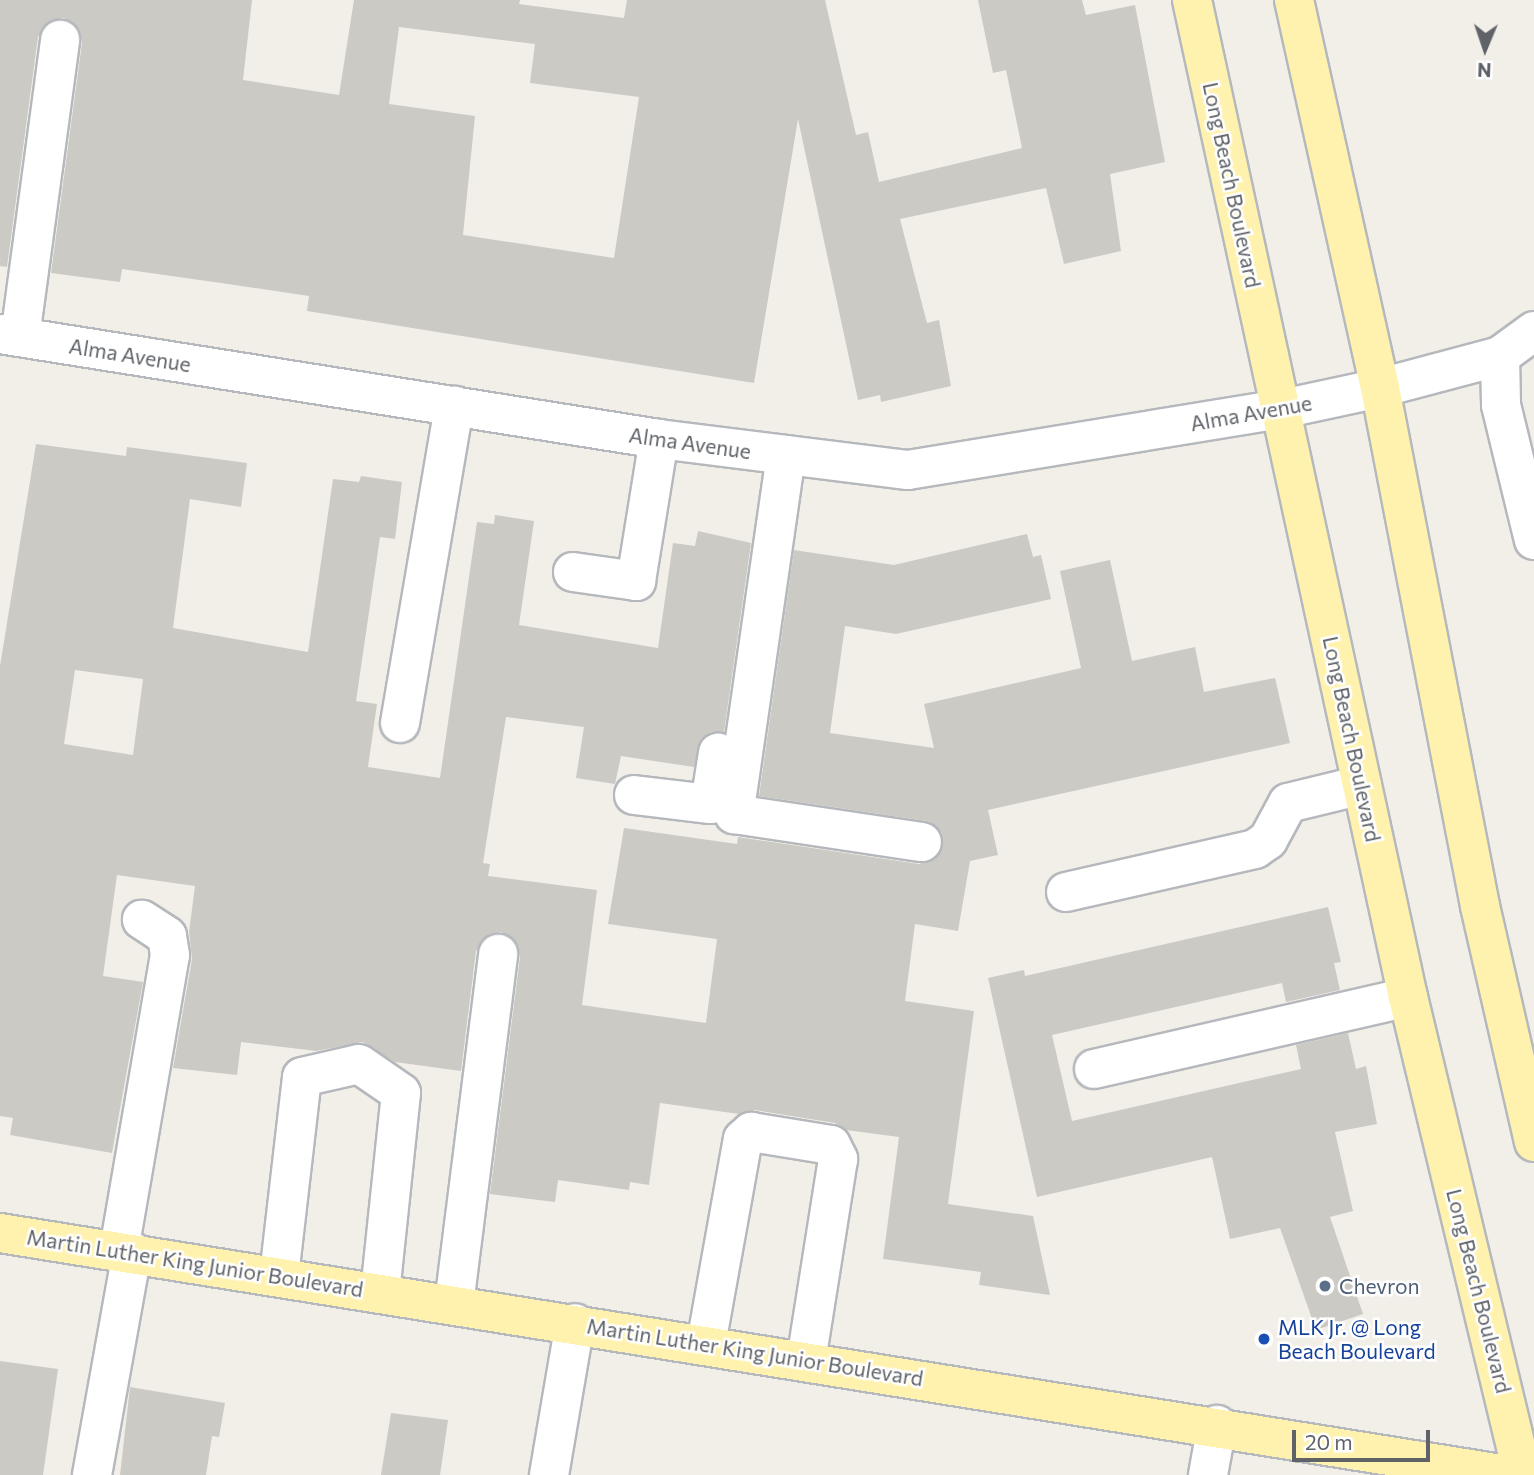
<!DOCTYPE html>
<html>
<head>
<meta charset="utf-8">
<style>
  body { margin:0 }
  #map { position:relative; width:1534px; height:1475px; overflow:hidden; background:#f1efe8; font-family:Commissioner,sans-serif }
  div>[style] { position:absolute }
  .building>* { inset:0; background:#cccac5 }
  .roads { filter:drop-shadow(2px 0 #b5b8bc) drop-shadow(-2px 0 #b5b8bc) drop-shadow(0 2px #b5b8bc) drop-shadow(0 -2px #b5b8bc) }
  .minor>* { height:38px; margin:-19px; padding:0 19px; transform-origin:19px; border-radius:19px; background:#fff }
  .major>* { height:38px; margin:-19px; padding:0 19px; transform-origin:19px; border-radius:19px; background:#fff2af }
  .dots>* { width:19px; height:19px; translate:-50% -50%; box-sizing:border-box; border:4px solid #fff; border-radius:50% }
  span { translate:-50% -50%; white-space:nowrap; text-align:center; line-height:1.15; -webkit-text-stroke:5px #fff; paint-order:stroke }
  .street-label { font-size:21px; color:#5f6368 }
  .service-label { font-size:21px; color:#4e5e75 }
  .left { translate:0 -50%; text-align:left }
  .transit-label { font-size:21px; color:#164399 }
  .north { position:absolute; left:1450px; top:14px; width:70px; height:70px; -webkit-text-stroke:5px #fff; paint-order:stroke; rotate:182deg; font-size:19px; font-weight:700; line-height:28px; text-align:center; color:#5f6368 }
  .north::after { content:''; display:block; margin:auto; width:24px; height:32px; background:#5f6368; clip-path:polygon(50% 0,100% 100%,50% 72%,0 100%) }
  .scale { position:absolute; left:1292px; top:1430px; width:138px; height:32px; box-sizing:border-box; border:4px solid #5f6368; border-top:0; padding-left:9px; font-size:21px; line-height:24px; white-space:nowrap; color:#5f6368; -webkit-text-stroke:5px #fff; paint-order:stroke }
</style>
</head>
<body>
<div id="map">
  <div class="building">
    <i style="clip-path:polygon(evenodd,0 0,252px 0,243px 80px,339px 95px,354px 0,520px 0,519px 4px,624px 18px,627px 0,825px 0,856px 135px,868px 132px,879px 182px,1022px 148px,1006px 70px,993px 73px,978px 0,1082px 0,1086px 15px,1135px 5px,1165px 162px,1110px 174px,1121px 251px,1064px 264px,1046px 188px,900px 219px,927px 323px,939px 320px,951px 386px,881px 402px,880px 395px,858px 400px,798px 119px,754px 383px,307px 311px,309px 296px,228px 284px,122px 269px,120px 282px,51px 273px,82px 43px,80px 31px,64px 18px,51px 20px,38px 37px,7px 267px,0 266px,0 0,399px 27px,535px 44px,530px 83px,639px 97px,614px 258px,463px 235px,475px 116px,389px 104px,399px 27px)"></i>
    <i style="clip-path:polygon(evenodd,36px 444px,126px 456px,127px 447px,247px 463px,241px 507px,190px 499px,173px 628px,308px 652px,333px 479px,359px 482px,361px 476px,402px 482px,395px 539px,380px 537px,356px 701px,377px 704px,368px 767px,440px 778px,477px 522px,494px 524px,495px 515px,534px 521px,519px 625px,658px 648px,673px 543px,695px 546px,698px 531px,751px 543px,724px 732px,711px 732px,701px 739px,694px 767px,621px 756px,615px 784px,576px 778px,584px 727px,506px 717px,483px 863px,490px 864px,488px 876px,597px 890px,582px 1005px,706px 1023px,717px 939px,608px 924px,624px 828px,737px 844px,738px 837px,919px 864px,939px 855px,942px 833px,926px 821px,759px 796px,794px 550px,894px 565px,1027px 534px,1033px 557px,1041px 555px,1051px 599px,896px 634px,845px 626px,830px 733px,934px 748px,924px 704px,1081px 668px,1060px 571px,1110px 560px,1132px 661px,1195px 647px,1204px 692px,1275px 678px,1290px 743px,988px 810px,998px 855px,970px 861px,958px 931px,915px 924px,905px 1001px,974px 1011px,948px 1204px,1033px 1216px,1050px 1295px,979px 1285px,981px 1272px,883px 1259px,899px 1137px,846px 1130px,835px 1123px,755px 1110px,739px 1114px,660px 1103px,649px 1185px,630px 1182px,629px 1190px,558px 1180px,555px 1202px,490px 1194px,520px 957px,518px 945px,501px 932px,489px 934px,476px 951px,461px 1071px,395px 1062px,363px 1042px,316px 1051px,241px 1042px,237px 1075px,173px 1068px,192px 959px,189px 932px,195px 886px,117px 875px,103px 976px,143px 982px,112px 1153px,10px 1135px,13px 1118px,0 1116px,0 666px,36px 444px,75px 670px,143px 679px,133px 755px,64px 744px,75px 670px)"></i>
    <i style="clip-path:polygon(1328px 907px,1341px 962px,1334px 963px,1340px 990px,1286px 1002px,1282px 983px,1052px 1035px,1072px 1121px,1301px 1069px,1296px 1045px,1348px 1033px,1356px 1069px,1366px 1066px,1377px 1124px,1335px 1132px,1353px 1211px,1330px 1217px,1363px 1314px,1316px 1330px,1280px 1228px,1230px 1239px,1212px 1157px,1037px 1197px,988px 978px,1024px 970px,1025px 976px)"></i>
    <i style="clip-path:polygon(0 1361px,58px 1369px,43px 1475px,0 1475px)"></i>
    <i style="clip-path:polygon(130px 1387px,225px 1403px,219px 1437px,212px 1436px,206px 1475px,120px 1475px)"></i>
    <i style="clip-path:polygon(391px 1413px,448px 1420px,440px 1475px,381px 1475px)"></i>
  </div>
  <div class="roads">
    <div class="minor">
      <i style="left:1534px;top:331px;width:42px;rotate:143.7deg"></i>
      <i style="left:1500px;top:356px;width:49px;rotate:88.8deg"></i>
      <i style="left:1501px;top:405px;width:139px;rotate:76.3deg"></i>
      <i style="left:0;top:334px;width:667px;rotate:9.05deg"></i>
      <i style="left:659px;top:439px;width:251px;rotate:7.1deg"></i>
      <i style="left:908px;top:470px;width:379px;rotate:-9.3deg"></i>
      <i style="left:1282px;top:409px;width:100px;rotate:-12.1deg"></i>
      <i style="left:1380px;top:388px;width:124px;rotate:-14.9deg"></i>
      <i style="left:20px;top:337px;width:300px;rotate:-82.3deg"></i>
      <i style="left:786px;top:455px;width:363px;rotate:98.2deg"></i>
      <i style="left:734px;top:814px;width:190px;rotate:8.5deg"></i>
      <i style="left:573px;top:572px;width:64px;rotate:8.1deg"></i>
      <i style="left:636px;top:581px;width:144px;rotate:-80.8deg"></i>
      <i style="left:400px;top:723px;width:322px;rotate:-80.3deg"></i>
      <i style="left:634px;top:795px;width:77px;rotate:6.8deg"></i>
      <i style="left:710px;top:804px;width:52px;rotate:-81.1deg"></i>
      <i style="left:1066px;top:892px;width:194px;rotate:-12.8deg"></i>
      <i style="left:1255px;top:849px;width:16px;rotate:-35deg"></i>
      <i style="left:1268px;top:840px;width:42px;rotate:-61.6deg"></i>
      <i style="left:1288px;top:803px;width:76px;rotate:-13.7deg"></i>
      <i style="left:1094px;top:1069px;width:322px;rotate:-12.9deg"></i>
      <i style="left:119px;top:1250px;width:299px;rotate:-80.2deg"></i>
      <i style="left:170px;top:955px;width:19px;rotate:-99deg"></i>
      <i style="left:167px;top:936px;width:30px;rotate:-147deg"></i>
      <i style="left:279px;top:1276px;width:200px;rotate:-83.4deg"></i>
      <i style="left:302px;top:1077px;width:58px;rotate:-12.8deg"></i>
      <i style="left:359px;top:1064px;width:51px;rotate:34.6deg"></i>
      <i style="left:401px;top:1093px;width:200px;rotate:96deg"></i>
      <i style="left:454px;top:1304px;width:353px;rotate:-82.8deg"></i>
      <i style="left:706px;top:1344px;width:208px;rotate:-79.8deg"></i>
      <i style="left:743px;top:1139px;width:11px;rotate:-41deg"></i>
      <i style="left:751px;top:1132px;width:81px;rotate:9.2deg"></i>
      <i style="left:831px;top:1145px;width:16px;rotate:63deg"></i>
      <i style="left:838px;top:1159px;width:204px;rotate:99deg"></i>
      <i style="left:92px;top:1475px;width:227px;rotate:-79.8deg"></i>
      <i style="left:549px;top:1475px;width:154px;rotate:-80.3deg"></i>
      <i style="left:1208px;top:1475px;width:51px;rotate:-79.8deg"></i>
    </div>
    <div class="major">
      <i style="left:1192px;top:0;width:1020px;rotate:77.78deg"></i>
      <i style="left:1408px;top:997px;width:492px;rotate:76.5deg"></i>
      <i style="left:1294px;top:0;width:397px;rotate:77.5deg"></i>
      <i style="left:1380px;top:388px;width:528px;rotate:79.07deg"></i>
      <i style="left:1480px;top:906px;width:242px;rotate:77.1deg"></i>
      <i style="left:0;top:1233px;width:1527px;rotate:9.12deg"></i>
    </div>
  </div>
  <div class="dots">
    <i style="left:1325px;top:1286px;background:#5c6f8a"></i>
    <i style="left:1264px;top:1339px;background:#1a4fb4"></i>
  </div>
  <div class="street-label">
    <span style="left:1232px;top:185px;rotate:78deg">Long Beach Boulevard</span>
    <span style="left:130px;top:355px;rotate:9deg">Alma Avenue</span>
    <span style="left:1251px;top:413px;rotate:-10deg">Alma Avenue</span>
    <span style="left:690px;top:443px;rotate:8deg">Alma Avenue</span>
    <span style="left:1352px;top:739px;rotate:78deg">Long Beach Boulevard</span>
    <span style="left:195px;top:1263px;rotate:9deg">Martin Luther King Junior Boulevard</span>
    <span style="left:1479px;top:1291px;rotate:76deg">Long Beach Boulevard</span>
    <span style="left:755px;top:1352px;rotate:9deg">Martin Luther King Junior Boulevard</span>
  </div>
  <div class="service-label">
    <span class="left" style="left:1339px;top:1286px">Chevron</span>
  </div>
  <div class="transit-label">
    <span class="left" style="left:1278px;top:1339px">MLK Jr. @ Long<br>Beach Boulevard</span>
  </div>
  <div class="north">N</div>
  <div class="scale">20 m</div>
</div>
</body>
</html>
